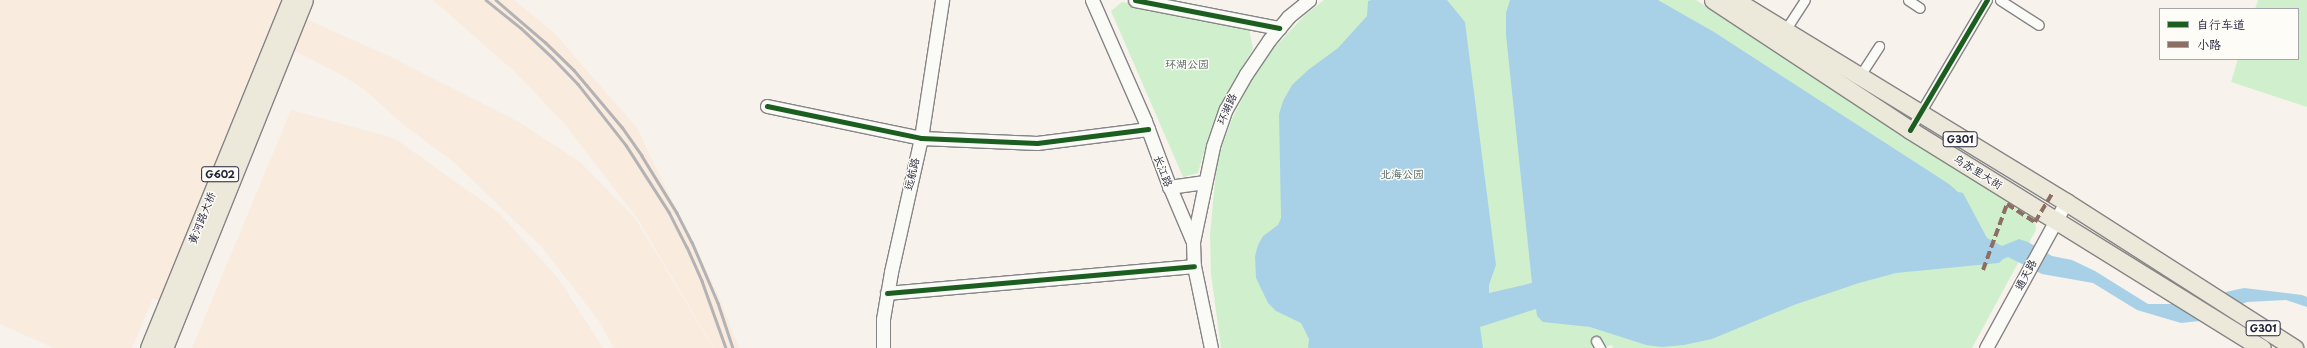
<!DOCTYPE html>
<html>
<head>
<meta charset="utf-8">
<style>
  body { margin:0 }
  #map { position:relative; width:2307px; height:348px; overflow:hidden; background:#f7f2ec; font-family:"Playpen Sans","LXGW WenKai TC",sans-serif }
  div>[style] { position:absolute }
  .built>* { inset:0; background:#f9ebde }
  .green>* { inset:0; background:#d0f0cd }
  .water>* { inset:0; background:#a8d1e8 }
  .roads { filter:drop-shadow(1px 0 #868486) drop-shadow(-1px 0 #868486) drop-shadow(0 1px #868486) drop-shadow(0 -1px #868486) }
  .street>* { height:9px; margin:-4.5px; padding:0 4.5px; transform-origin:4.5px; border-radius:4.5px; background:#fafaf7 }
  .secondary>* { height:13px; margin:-6.5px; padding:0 6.5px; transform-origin:6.5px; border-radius:6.5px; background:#fafaf7 }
  .highway>* { height:17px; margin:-8.5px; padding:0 8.5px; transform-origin:8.5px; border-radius:8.5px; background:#ece9db }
  .rail>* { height:2.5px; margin:-1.25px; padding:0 1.25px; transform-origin:1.25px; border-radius:1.25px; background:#b3b2b4 }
  .quiet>* { height:4px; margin-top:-2px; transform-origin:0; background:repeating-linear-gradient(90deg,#8d6e63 0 8px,transparent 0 12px) }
  .cycleway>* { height:5px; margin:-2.5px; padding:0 2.5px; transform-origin:2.5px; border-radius:2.5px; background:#1b5e20 }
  span { translate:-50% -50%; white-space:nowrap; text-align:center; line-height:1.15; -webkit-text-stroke:3px #fdfcf7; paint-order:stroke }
  .shield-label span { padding:1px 3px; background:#fdfcf7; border:1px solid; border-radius:3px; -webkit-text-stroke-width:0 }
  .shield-label { font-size:10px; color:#22223b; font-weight:700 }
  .park-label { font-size:11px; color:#4d5f5f }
  .street-label { font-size:11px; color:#22223b }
  .legend { position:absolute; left:2159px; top:8px; width:140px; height:52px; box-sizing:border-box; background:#fdfcf7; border:1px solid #a5a5ac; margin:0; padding:5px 7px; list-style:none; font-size:12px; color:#22223b }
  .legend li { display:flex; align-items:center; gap:8px; height:20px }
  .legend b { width:20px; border:1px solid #a5a5ac }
</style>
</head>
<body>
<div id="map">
  <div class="built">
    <i style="clip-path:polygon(0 0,289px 0,285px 10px,387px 55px,519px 122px,580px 162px,635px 218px,713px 348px,614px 348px,599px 321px,543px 248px,455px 163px,404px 125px,365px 90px,342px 75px,291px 49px,164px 303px,153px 298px,132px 348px,54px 348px,0 324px)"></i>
    <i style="clip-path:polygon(433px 0,514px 0,554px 33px,636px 127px,717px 292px,739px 348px,714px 348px,637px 218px,564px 123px,514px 71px)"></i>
    <i style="clip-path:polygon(291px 110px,394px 138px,499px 213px,558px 278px,603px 348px,192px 348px)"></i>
  </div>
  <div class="green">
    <i style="clip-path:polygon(1324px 0,1696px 0,2024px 207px,2035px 218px,2036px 230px,1972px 348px,1613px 348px,1612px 345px,1603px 348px,1221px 348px,1211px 274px,1210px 235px,1217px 160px,1232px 119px,1249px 85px,1273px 49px,1304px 16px)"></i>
    <i style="clip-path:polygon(2258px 0,2307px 0,2307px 107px,2231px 82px,2238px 59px,2298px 59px,2298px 9px,2255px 9px)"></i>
    <i style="clip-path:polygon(1122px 2px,1249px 29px,1253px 49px,1225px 96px,1208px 138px,1198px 173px,1183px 177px,1111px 11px)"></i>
  </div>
  <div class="water">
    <i style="clip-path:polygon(1371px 0,1447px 0,1465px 22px,1496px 265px,1489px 285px,1489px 293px,1532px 283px,1506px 35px,1506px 13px,1510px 0,1658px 0,1714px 32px,1949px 184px,1958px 192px,1963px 193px,1987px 238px,2002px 246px,2019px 239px,2028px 242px,2052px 256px,2072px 260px,2095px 271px,2148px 304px,2171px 304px,2244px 288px,2302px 295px,2307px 297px,2307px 307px,2286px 300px,2247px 302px,2200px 321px,2181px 323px,2137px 310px,2093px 283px,2042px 274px,2008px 257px,2003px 259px,1999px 263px,1896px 273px,1859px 283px,1794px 305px,1712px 339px,1684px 345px,1662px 347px,1646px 345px,1590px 327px,1543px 322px,1537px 316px,1536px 309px,1480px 327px,1483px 348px,1308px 348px,1309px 339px,1301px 323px,1276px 311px,1268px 303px,1256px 278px,1255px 256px,1258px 245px,1263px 236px,1278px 225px,1281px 218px,1279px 114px,1283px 101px,1292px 85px,1308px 70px,1338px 48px,1367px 16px,1368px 1px)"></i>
  </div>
  <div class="roads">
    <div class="street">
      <i style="left:1908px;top:0;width:14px;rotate:34deg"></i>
      <i style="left:2000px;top:0;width:46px;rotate:32.7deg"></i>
      <i style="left:1784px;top:32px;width:38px;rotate:-57deg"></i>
      <i style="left:1859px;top:77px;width:37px;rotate:-57deg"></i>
      <i style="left:1910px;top:130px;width:151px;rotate:-59.4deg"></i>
      <i style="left:1596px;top:341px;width:8px;rotate:60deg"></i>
    </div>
    <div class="secondary">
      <i style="left:1092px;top:0;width:132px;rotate:66.3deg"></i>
      <i style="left:1145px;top:121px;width:66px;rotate:69.6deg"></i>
      <i style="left:1168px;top:183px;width:64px;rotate:67deg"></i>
      <i style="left:1193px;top:242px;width:24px;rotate:88deg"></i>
      <i style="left:1194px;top:266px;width:84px;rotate:78.3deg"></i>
      <i style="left:1135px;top:0;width:147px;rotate:11deg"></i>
      <i style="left:767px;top:106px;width:157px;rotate:11.7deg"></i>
      <i style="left:921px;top:138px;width:116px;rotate:2.5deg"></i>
      <i style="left:1037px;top:143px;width:112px;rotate:-7.2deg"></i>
      <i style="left:1169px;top:187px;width:36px;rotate:-8deg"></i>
      <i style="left:1193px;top:242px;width:98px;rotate:-78.2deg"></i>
      <i style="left:1213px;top:146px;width:39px;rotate:-71deg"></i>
      <i style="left:1226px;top:109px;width:40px;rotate:-60.3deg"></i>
      <i style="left:1246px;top:74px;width:41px;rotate:-55.9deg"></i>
      <i style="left:1269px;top:40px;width:30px;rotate:-50deg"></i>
      <i style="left:1288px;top:17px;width:27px;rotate:-39deg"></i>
      <i style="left:887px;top:293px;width:308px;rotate:-5deg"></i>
      <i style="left:883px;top:348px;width:29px;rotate:-90deg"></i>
      <i style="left:883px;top:319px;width:48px;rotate:-80.3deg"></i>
      <i style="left:891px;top:272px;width:137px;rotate:-77.4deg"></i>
      <i style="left:921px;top:138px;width:140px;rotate:-81.3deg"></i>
      <i style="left:1986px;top:348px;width:166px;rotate:-61.3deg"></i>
    </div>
    <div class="highway">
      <i style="left:1713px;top:0;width:236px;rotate:33.4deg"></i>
      <i style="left:1910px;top:130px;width:414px;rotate:31.8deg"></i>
      <i style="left:1735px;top:0;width:388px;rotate:31.4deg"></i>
      <i style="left:2066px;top:202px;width:271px;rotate:32.6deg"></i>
      <i style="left:149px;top:348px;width:376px;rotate:-67.8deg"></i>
      <i style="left:164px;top:348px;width:375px;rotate:-68.1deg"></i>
    </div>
  </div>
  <div class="rail">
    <i style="left:486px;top:0;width:45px;rotate:38.7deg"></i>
    <i style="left:521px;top:28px;width:44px;rotate:43.2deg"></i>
    <i style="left:553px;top:58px;width:36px;rotate:46deg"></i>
    <i style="left:578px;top:84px;width:78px;rotate:51.8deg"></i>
    <i style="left:626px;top:145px;width:80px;rotate:57.3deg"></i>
    <i style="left:669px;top:212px;width:39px;rotate:63deg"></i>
    <i style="left:687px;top:247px;width:37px;rotate:66deg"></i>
    <i style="left:702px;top:281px;width:71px;rotate:70.3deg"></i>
    <i style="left:496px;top:0;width:65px;rotate:40.6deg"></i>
    <i style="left:545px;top:42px;width:40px;rotate:44deg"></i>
    <i style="left:574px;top:70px;width:75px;rotate:49.9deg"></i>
    <i style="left:622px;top:127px;width:35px;rotate:55deg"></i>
    <i style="left:642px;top:156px;width:67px;rotate:58.4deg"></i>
    <i style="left:677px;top:213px;width:33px;rotate:63deg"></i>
    <i style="left:692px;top:242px;width:66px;rotate:66.9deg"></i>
    <i style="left:718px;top:303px;width:47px;rotate:71.6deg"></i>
  </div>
  <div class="quiet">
    <i style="left:1983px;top:270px;width:70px;rotate:-70deg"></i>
    <i style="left:2007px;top:204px;width:33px;rotate:33deg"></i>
    <i style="left:2035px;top:222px;width:33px;rotate:-59deg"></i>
  </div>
  <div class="cycleway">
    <i style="left:1135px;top:0;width:147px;rotate:11deg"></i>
    <i style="left:767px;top:106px;width:157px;rotate:11.7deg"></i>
    <i style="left:921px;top:138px;width:116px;rotate:2.5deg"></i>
    <i style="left:1037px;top:143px;width:112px;rotate:-7.2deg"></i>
    <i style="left:1910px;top:130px;width:151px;rotate:-59.4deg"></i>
    <i style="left:887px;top:293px;width:308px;rotate:-5deg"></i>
  </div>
  <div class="shield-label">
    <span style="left:1960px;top:139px">G301</span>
    <span style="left:220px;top:174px">G602</span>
    <span style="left:2263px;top:328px">G301</span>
  </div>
  <div class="park-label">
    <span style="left:1187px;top:64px">环湖公园</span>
    <span style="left:1402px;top:174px">北海公园</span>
  </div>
  <div class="street-label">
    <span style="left:1227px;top:109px;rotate:-66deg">环湖路</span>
    <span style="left:1163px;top:171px;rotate:69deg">长江路</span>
    <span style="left:1978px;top:172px;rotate:32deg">乌苏里大街</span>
    <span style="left:912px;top:174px;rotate:-77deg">远航路</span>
    <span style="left:202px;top:218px;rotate:-68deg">黄河路大桥</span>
    <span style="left:2026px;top:275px;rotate:-62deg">通天路</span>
  </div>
  <ul class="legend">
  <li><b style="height:5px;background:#1b5e20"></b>自行车道</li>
  <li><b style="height:5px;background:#8d6e63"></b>小路</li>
  </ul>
</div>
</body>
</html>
